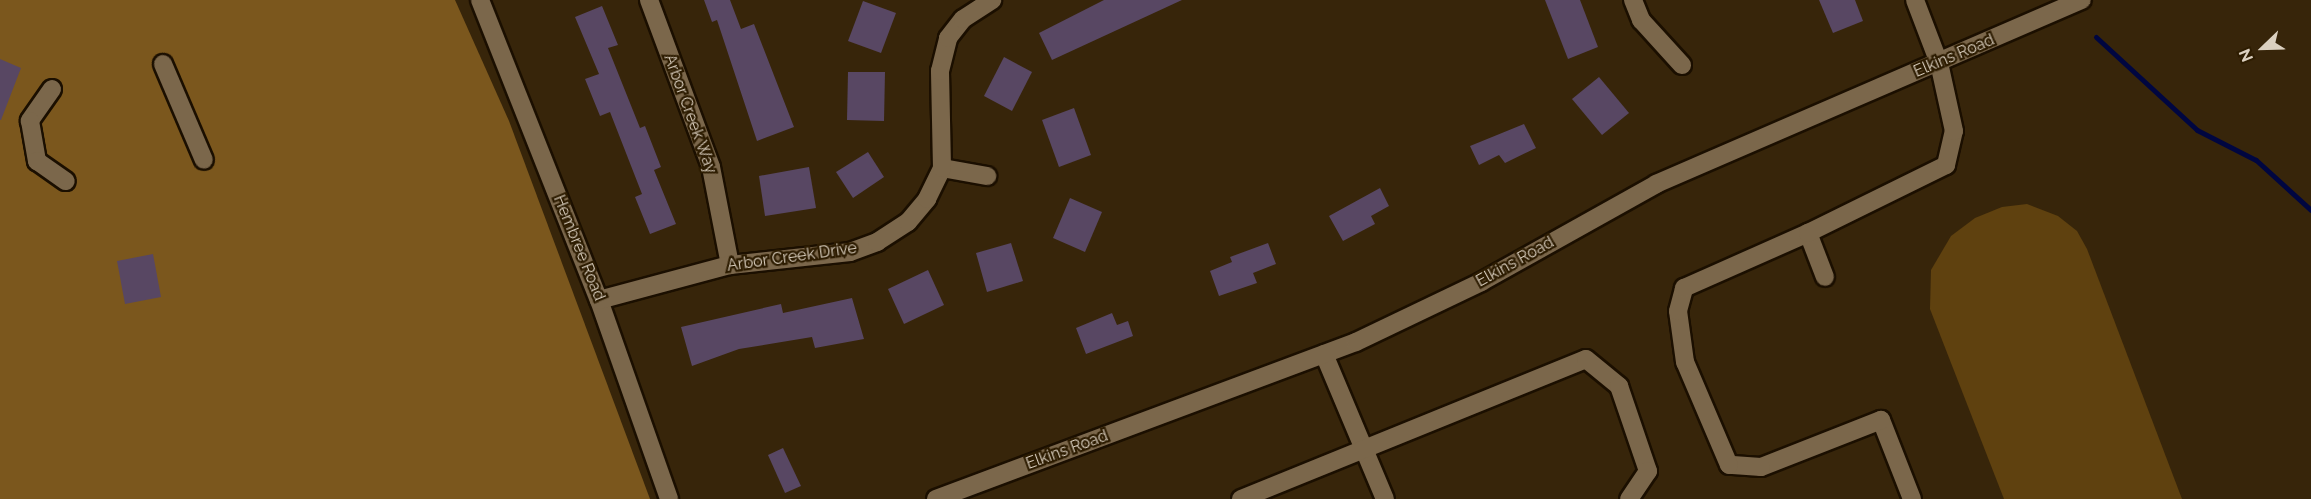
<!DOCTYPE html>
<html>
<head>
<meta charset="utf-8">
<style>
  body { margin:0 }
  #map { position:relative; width:2311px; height:499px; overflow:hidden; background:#37250a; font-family:Raleway,sans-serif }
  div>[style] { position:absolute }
  .green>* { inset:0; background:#5f410f }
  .forest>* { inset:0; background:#7b571d }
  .stream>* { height:5px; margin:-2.5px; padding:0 2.5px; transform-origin:2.5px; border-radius:2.5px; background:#000640 }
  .building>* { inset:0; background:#584763 }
  .roads { filter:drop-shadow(2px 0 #1b0f00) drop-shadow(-2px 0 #1b0f00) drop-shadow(0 2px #1b0f00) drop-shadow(0 -2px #1b0f00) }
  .minor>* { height:18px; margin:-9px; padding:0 9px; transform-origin:9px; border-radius:9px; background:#7b674b }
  span { translate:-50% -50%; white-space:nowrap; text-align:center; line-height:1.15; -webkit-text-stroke:4.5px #2d1c01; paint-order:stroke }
  .street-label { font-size:16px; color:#dbd0c0 }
  .north { position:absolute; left:2233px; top:18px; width:60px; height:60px; -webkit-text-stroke:4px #2d1c01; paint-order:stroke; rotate:247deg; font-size:16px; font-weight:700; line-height:24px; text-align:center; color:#dbd0c0 }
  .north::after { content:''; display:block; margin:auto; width:21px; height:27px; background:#dbd0c0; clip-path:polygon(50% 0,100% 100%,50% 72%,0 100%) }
</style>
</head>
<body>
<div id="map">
  <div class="green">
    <i style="clip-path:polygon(2027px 204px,2058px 216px,2077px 231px,2087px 249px,2182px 499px,2004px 499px,1930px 309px,1931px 270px,1951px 236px,1975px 218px,2002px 207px)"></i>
  </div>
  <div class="forest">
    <i style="clip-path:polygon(0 0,455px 0,509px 121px,650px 499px,0 499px)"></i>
  </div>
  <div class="stream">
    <i style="left:2096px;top:37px;width:137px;rotate:42.6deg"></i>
    <i style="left:2197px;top:130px;width:66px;rotate:27deg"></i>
    <i style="left:2256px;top:160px;width:74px;rotate:42.3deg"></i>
  </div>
  <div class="building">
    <i style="clip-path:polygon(704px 0,730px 0,741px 29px,754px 24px,794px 127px,757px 141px,717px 20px,712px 22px)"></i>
    <i style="clip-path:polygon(1104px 0,1182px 0,1052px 60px,1039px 33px)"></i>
    <i style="clip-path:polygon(1545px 0,1580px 0,1598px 47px,1568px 59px)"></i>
    <i style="clip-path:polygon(1819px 0,1855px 0,1863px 21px,1833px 33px)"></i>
    <i style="clip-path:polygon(863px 1px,896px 13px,881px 53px,848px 41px)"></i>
    <i style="clip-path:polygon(602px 6px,618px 45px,608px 48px,640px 128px,645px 126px,661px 167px,654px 170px,676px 224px,650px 234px,635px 197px,642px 194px,610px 112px,600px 116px,585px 79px,599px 74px,575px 17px)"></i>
    <i style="clip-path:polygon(1004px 57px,1032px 72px,1012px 111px,984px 96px)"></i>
    <i style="clip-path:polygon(0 59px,21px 68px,1px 120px,0 120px)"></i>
    <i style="clip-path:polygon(848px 72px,885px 72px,884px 121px,847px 120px)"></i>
    <i style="clip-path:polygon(1599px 77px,1629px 113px,1602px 135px,1572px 99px)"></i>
    <i style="clip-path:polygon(1074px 108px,1091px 155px,1059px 167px,1042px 120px)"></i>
    <i style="clip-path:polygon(1524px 124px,1536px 148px,1505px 163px,1499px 155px,1479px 165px,1470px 146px)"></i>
    <i style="clip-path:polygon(868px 152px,884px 177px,853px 198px,836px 172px)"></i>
    <i style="clip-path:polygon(809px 167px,816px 208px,765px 216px,759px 176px)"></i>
    <i style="clip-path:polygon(1380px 188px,1389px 206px,1371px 216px,1375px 224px,1343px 241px,1329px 216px)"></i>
    <i style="clip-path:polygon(1070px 198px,1102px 212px,1085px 252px,1053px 238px)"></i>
    <i style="clip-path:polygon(1011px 243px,1023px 281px,987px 292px,976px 253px)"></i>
    <i style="clip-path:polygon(1268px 243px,1276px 264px,1253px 273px,1257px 283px,1219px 296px,1210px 271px,1232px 262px,1230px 257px)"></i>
    <i style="clip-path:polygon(153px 254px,161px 297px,125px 304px,117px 261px)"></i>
    <i style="clip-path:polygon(928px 270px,944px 305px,904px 324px,888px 289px)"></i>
    <i style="clip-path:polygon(852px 298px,864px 339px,815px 348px,812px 337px,739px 349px,692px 366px,681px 327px,781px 304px,783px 313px)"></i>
    <i style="clip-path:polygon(1112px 313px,1117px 325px,1128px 321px,1133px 336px,1086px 354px,1076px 328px)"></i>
    <i style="clip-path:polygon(783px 448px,801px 486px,785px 493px,768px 455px)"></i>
  </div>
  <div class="roads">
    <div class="minor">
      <i style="left:480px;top:0;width:323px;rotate:68.4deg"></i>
      <i style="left:599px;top:300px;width:211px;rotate:70.6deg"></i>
      <i style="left:649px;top:0;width:178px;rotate:69.6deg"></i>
      <i style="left:711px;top:167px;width:100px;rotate:79deg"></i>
      <i style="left:1633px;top:0;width:22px;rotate:68deg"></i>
      <i style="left:1641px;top:20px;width:61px;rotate:47.7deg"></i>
      <i style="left:163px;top:64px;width:104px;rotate:66.9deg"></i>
      <i style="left:52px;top:89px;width:39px;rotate:125deg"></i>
      <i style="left:30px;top:121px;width:41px;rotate:80.1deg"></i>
      <i style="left:37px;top:161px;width:35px;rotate:35deg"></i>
      <i style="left:942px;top:168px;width:46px;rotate:10.1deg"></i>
      <i style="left:1808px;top:233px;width:47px;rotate:68.9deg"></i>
      <i style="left:599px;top:300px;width:136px;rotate:-15deg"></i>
      <i style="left:730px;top:265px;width:121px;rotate:-6.2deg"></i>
      <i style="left:850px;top:252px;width:29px;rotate:-20deg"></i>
      <i style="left:877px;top:242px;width:37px;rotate:-33deg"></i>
      <i style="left:908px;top:222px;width:30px;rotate:-50deg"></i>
      <i style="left:927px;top:199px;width:34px;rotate:-64deg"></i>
      <i style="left:942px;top:168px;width:97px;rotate:-91.2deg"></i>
      <i style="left:940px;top:71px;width:34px;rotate:-76deg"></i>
      <i style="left:948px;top:38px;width:24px;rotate:-52deg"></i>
      <i style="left:963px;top:19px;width:35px;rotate:-33deg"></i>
      <i style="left:1324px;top:354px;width:157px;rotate:67.2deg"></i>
      <i style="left:936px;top:499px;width:448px;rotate:-20.5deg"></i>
      <i style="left:1356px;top:342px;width:139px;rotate:-25.6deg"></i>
      <i style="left:1481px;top:282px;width:201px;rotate:-29.2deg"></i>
      <i style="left:1656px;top:184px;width:464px;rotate:-23.4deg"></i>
      <i style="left:1241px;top:499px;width:372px;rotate:-22.1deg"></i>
      <i style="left:1586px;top:359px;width:43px;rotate:39.3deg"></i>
      <i style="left:1619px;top:386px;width:90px;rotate:71.2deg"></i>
      <i style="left:1648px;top:471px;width:34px;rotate:124deg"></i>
      <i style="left:1912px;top:499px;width:85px;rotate:-111.4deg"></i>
      <i style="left:1881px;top:420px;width:129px;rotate:158.6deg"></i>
      <i style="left:1761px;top:467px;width:32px;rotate:-176deg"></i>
      <i style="left:1729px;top:465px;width:112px;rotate:-113.1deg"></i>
      <i style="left:1685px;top:362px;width:51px;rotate:-97.8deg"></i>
      <i style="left:1678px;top:311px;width:24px;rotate:-75deg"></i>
      <i style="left:1684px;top:288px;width:136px;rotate:-23.9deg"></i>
      <i style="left:1808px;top:233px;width:154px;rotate:-26.2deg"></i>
      <i style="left:1946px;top:165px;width:35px;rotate:-77deg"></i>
      <i style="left:1954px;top:131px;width:70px;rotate:-102.4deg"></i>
      <i style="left:1939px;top:63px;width:67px;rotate:-110.9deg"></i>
    </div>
  </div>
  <div class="street-label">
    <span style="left:1954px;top:56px;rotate:-23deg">Elkins Road</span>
    <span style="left:690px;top:114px;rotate:70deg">Arbor Creek Way</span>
    <span style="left:579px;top:248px;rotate:68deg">Hembree Road</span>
    <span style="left:792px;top:257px;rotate:-8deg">Arbor Creek Drive</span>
    <span style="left:1515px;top:262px;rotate:-29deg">Elkins Road</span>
    <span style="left:1067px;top:450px;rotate:-20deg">Elkins Road</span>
  </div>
  <div class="north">N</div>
</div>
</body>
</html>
